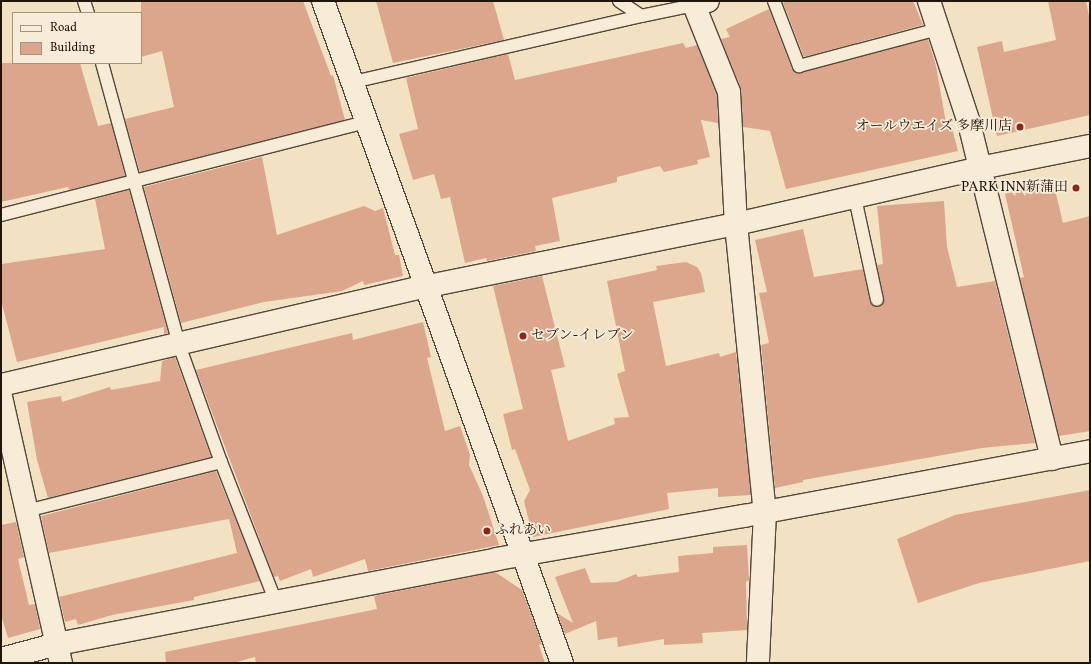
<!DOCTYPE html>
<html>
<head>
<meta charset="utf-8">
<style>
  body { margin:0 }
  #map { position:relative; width:1091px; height:664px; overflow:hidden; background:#f2e1c3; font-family:Vollkorn,"Noto Serif JP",serif }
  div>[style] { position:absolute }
  .building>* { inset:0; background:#dca68c }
  .roads { filter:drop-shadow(1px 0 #544838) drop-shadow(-1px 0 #544838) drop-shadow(0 1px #544838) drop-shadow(0 -1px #544838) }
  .lane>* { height:12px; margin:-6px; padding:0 6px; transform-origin:6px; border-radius:6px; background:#f7ecd8 }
  .street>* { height:22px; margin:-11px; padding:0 11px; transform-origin:11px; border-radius:11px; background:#f7ecd8 }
  .secondary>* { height:22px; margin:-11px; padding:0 11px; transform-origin:11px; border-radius:11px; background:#f7ecd8 }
  .dots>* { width:11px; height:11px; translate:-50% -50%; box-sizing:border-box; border:2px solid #f7ecd8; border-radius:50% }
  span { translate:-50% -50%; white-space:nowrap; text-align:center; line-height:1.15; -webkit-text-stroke:3.5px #f7ecd8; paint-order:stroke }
  .poi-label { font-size:14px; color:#201509 }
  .right { translate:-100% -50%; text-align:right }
  .left { translate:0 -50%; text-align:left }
  .frame { position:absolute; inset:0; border:2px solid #201509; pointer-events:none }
  .legend { position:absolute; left:12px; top:12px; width:130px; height:52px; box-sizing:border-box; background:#f7ecd8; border:1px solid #a19685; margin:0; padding:5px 7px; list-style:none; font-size:12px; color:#201509 }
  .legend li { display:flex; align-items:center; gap:8px; height:20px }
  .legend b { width:20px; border:1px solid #a19685 }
</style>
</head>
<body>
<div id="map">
  <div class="building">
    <i style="clip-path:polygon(141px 1px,303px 1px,331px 76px,333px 75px,345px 120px,140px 172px,125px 119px,174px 107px,162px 51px,141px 57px)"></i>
    <i style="clip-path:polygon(376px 1px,493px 1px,504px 40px,393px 63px)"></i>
    <i style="clip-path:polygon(787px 1px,913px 1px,923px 25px,804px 57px,783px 3px)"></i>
    <i style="clip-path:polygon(1048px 1px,1086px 1px,1090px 21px,1090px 115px,997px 136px,977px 47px,1002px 41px,1004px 52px,1056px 40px)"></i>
    <i style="clip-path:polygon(769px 9px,792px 69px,798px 73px,928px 39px,936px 66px,947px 129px,952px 128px,958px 151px,786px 189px,770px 131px,743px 127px,741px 88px,721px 39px,730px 37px,726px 29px)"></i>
    <i style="clip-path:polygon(683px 43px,686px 48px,697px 45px,717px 95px,718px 123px,701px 120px,710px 157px,697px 160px,698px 164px,664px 172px,660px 166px,617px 177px,617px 182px,552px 198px,560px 241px,535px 246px,536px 251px,487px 261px,486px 258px,465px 263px,450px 197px,441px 199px,434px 174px,413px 180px,399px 134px,418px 129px,406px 78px,508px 54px,515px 80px)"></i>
    <i style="clip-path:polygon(1px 63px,80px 63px,98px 126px,111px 123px,125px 176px,69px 190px,68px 187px,1px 202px)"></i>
    <i style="clip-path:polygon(262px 157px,277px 235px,364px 206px,375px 211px,383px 208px,395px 255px,399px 255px,403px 276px,364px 285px,363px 281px,342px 291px,264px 302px,181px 323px,144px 187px)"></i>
    <i style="clip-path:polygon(1053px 181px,1063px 223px,1090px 216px,1090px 431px,1059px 436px,1020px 278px,1024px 277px,1005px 194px)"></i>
    <i style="clip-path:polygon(129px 190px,168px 333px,164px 334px,164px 327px,17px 362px,1px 300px,1px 264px,105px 249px,95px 199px)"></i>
    <i style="clip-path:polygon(944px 201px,947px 247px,957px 287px,995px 281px,1035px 443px,982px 448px,803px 480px,803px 482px,775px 488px,761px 345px,769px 343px,759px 293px,767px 292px,755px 240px,803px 229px,814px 277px,863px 269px,870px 302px,878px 307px,882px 305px,884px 299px,877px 265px,883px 264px,877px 206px)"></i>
    <i style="clip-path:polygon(686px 262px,697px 267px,701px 273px,705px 292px,653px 302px,666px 366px,719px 353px,720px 357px,736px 352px,751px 495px,718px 497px,718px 488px,667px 493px,669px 509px,533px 537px,524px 501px,530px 490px,515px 449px,512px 450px,503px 414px,523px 409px,493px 286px,542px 276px,565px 367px,551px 370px,568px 441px,615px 424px,614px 418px,629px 417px,617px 374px,625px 371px,607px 281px,657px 270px,656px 266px)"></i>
    <i style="clip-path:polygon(423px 322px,431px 357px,427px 358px,445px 431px,460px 426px,470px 455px,469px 465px,483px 496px,499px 545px,368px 571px,365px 559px,313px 577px,311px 569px,280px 581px,278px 576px,274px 577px,196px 370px,352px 333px,353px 340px)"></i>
    <i style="clip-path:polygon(175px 357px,211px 457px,48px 498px,37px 460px,27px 402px,61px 396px,62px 402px,110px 387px,111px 390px,160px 381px,162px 361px)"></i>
    <i style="clip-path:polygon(216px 471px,260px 581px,194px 597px,194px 600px,112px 615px,78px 625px,76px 619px,65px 622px,59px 597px,237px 553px,229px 519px,49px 553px,41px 516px)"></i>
    <i style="clip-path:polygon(1090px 490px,1090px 561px,979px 583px,918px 603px,897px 539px,955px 515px)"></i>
    <i style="clip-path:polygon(16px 522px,24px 557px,18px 559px,29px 605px,35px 604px,40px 629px,8px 638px,1px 615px,1px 525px)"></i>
    <i style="clip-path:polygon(747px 545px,749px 580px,746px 582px,747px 630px,702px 633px,703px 643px,664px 645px,664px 639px,618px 647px,617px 637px,598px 640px,596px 621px,565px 634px,557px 613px,573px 623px,555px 577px,585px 568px,591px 583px,617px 582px,636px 574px,638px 577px,679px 572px,678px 556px,713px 553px,713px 547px)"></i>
    <i style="clip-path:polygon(495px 572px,522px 590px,542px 644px,539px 645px,545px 663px,256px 663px,255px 657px,233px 663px,166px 663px,165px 652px,377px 609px,374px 596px)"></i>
  </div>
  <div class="roads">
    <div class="lane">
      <i style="left:84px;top:1px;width:13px;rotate:72deg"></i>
      <i style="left:619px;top:1px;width:27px;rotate:34deg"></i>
      <i style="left:641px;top:16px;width:54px;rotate:-11.7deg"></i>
      <i style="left:694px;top:5px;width:4px;rotate:-124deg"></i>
      <i style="left:774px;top:1px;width:70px;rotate:69deg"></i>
      <i style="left:799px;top:66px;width:144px;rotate:-14.9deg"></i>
      <i style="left:102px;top:63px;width:292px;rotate:74.7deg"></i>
      <i style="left:179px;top:345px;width:124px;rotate:70.3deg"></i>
      <i style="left:221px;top:462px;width:150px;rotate:68.6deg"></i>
      <i style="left:353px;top:82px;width:295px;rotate:-12.9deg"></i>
      <i style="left:855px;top:198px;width:104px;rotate:77.8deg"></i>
      <i style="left:1px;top:215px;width:378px;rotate:-14.3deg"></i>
      <i style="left:26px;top:511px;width:201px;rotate:-14.1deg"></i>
    </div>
    <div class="street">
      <i style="left:708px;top:1px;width:15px;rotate:164deg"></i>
      <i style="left:694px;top:5px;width:94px;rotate:68.1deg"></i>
      <i style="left:729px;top:92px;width:132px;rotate:87deg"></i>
      <i style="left:736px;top:224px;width:289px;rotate:84.3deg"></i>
      <i style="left:765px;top:512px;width:151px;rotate:92.7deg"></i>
      <i style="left:929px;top:1px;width:128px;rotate:71.8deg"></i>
      <i style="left:969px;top:123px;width:346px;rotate:76.1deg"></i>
      <i style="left:1px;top:385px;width:438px;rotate:-13.1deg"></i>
      <i style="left:428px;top:286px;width:314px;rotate:-11.4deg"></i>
      <i style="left:736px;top:224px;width:250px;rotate:-12.9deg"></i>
      <i style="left:1px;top:659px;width:58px;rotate:-15deg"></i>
      <i style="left:57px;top:644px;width:448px;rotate:-10.9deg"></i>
      <i style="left:497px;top:559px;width:251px;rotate:-9.9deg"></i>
      <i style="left:744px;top:516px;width:352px;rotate:-10.6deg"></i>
    </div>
    <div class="secondary">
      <i style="left:323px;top:1px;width:704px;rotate:70.15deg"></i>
      <i style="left:980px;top:168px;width:112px;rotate:-11.3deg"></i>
      <i style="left:1px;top:397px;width:273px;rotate:77.3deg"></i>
    </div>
  </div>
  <div class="dots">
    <i style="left:1020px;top:127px;background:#8f2418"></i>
    <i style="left:1076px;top:188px;background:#8f2418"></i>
    <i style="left:523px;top:336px;background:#8f2418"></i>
    <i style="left:487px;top:531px;background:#8f2418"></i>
  </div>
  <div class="poi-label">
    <span class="right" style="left:1012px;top:127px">オールウエイズ 多摩川店</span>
    <span class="right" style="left:1068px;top:188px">PARK INN新蒲田</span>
    <span class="left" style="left:531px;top:336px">セブン-イレブン</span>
    <span class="left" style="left:495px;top:531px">ふれあい</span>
  </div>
  <div class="frame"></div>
  <ul class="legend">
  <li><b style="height:5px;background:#f7ecd8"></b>Road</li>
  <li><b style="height:11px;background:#dca68c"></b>Building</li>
  </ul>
</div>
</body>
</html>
